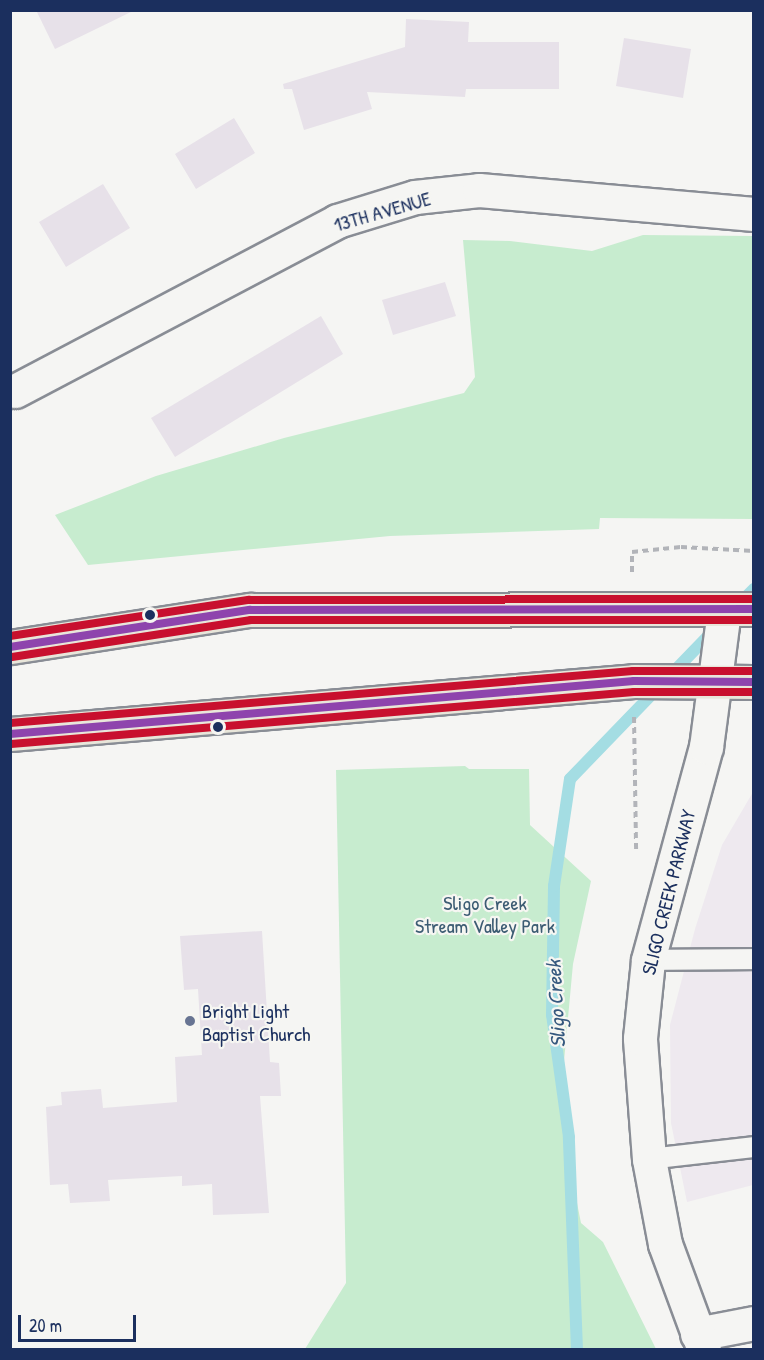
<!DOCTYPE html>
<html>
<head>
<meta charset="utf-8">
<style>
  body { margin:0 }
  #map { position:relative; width:764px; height:1360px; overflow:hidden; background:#f5f5f3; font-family:"Patrick Hand",sans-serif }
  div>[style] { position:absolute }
  .built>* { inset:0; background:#eee9ef }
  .green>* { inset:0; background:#c7eccf }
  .stream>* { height:12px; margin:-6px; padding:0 6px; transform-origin:6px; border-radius:6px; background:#a4dde3 }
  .building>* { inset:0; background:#e7e1e9 }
  .path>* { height:4px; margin-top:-2px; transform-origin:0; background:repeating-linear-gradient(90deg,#b2b4b9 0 6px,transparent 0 10.5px) }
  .roads { filter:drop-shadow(2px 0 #898d95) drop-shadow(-2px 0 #898d95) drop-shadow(0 2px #898d95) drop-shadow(0 -2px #898d95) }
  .service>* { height:20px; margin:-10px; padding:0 10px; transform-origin:10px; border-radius:10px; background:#f5f5f3 }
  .minor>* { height:33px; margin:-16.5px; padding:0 16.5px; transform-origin:16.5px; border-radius:16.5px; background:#f5f5f3 }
  .tertiary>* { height:33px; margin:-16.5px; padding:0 16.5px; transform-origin:16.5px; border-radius:16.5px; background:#f5f5f3 }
  .primary>* { height:33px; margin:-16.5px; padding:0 16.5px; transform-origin:16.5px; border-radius:16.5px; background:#e8e6da }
  .bus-1>* { height:8px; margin:-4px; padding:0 4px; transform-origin:4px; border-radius:4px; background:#8e44ad }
  .bus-2>* { height:8px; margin:-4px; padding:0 4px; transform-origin:4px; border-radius:4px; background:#c8102e }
  .bus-3>* { height:8px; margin:-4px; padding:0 4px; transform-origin:4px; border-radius:4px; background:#c8102e }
  .dots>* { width:16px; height:16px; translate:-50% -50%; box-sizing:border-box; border:3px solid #f6f6f2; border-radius:50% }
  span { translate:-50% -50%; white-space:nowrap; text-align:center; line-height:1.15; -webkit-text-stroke:4.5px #f6f6f2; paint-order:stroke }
  .street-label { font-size:20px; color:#1b2f5e }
  .park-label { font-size:20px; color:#3c5c73 }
  .poi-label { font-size:20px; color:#1b2f5e }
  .left { translate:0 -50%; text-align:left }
  .water-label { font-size:21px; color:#35587e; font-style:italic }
  .frame { position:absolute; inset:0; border:12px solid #1b2f5e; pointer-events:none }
  .scale { position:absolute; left:18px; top:1315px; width:118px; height:27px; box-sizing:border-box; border:3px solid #1b2f5e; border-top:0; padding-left:8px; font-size:18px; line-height:21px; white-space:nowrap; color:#1b2f5e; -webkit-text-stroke:4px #f6f6f2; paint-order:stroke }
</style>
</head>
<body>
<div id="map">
  <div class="built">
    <i style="clip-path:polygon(753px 792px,753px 1185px,687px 1202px,671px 1123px,670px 1025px,695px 929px,722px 845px)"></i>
  </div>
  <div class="green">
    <i style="clip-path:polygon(643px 235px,753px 236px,753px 519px,600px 518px,599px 529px,390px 536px,88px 565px,55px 515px,156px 476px,284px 438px,464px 393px,475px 377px,463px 240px,510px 241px,592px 251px)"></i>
    <i style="clip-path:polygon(465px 766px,469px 769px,529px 769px,530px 825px,591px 881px,573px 964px,564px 1061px,568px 1158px,581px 1223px,603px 1242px,656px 1349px,305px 1349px,346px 1283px,336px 770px)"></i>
  </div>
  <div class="stream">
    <i style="left:740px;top:603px;width:20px;rotate:-45deg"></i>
    <i style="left:577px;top:1350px;width:213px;rotate:-92.2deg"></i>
    <i style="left:569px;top:1137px;width:123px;rotate:-97.9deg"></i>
    <i style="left:552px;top:1015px;width:129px;rotate:-89.1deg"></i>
    <i style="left:554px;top:886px;width:108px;rotate:-81.5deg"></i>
    <i style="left:570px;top:779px;width:206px;rotate:-46deg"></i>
  </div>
  <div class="building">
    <i style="clip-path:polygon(36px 10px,135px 10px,55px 49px)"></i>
    <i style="clip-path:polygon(406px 19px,469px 22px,468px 42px,559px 42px,559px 89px,466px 89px,465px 97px,367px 92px,372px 109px,304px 130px,292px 89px,284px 89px,283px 84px,405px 47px)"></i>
    <i style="clip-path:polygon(624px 38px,691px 49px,683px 98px,616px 86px)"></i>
    <i style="clip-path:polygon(234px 118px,255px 153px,196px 189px,175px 154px)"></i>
    <i style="clip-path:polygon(103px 184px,130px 228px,66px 267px,39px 222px)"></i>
    <i style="clip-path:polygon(445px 282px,456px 316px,393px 335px,382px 300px)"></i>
    <i style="clip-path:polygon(321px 316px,343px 354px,175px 457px,151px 418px)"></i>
    <i style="clip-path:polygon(262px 931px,270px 1062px,279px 1063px,281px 1096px,260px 1096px,269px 1213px,213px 1215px,212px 1184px,182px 1186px,182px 1176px,108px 1180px,110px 1201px,70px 1203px,68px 1184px,50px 1185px,46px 1107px,62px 1105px,61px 1092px,101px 1089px,103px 1108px,177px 1102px,175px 1057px,202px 1055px,198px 989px,184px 990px,180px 936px)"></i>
  </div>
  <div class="path">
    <i style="left:632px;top:572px;width:20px;rotate:-90deg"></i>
    <i style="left:632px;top:552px;width:49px;rotate:-5.8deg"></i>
    <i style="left:681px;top:547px;width:73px;rotate:3.1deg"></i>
    <i style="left:634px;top:717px;width:133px;rotate:89.1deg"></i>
  </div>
  <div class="roads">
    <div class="service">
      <i style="left:648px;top:960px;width:106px;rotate:-0.5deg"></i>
      <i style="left:649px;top:1159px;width:106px;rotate:-6.5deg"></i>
    </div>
    <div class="minor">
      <i style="left:15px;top:391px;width:364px;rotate:-27.8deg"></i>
      <i style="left:337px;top:221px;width:82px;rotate:-17.1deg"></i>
      <i style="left:415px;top:197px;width:64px;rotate:-6.2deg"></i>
      <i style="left:479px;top:190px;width:276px;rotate:5deg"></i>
      <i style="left:697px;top:1334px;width:58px;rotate:-10.9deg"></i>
    </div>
    <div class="tertiary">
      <i style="left:704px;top:1350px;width:113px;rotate:-110.2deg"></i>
      <i style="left:665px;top:1244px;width:86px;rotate:-100.7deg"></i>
      <i style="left:649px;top:1159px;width:121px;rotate:-94.3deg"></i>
      <i style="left:640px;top:1038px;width:78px;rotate:-84.1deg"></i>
      <i style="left:648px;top:960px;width:221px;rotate:-74.8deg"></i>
      <i style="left:706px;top:747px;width:138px;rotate:-82.5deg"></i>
    </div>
    <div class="primary">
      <i style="left:10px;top:647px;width:243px;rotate:-8.8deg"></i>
      <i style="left:250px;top:610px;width:504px;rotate:-0.11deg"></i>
      <i style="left:10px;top:734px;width:626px;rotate:-4.85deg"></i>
      <i style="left:634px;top:681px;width:120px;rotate:0.5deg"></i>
    </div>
  </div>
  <div class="bus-1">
    <i style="left:10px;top:647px;width:243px;rotate:-8.8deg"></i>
    <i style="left:250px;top:610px;width:504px;rotate:-0.11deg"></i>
    <i style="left:10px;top:734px;width:626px;rotate:-4.85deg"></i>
    <i style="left:634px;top:681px;width:120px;rotate:0.5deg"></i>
  </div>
  <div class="bus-2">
    <i style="left:12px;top:657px;width:242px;rotate:-8.8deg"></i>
    <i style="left:251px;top:620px;width:503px"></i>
    <i style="left:11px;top:744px;width:625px;rotate:-4.77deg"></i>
    <i style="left:634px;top:692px;width:120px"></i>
  </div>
  <div class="bus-3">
    <i style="left:10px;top:636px;width:242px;rotate:-8.6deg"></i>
    <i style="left:249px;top:600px;width:505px;rotate:-0.11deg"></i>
    <i style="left:10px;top:723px;width:625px;rotate:-4.77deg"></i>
    <i style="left:633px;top:671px;width:121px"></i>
  </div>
  <div class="dots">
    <i style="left:150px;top:615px;background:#1b2f5e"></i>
    <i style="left:218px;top:727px;background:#1b2f5e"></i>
    <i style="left:190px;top:1021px;background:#677492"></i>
  </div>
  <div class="street-label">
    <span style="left:382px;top:211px;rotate:-16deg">13TH AVENUE</span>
    <span style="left:668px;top:892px;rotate:-76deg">SLIGO CREEK PARKWAY</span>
  </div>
  <div class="park-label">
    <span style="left:485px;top:914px">Sligo Creek<br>Stream Valley Park</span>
  </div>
  <div class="poi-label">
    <span class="left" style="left:202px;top:1022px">Bright Light<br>Baptist Church</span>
  </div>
  <div class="water-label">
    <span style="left:556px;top:1004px;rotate:-93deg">Sligo Creek</span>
  </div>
  <div class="frame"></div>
  <div class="scale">20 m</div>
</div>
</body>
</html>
